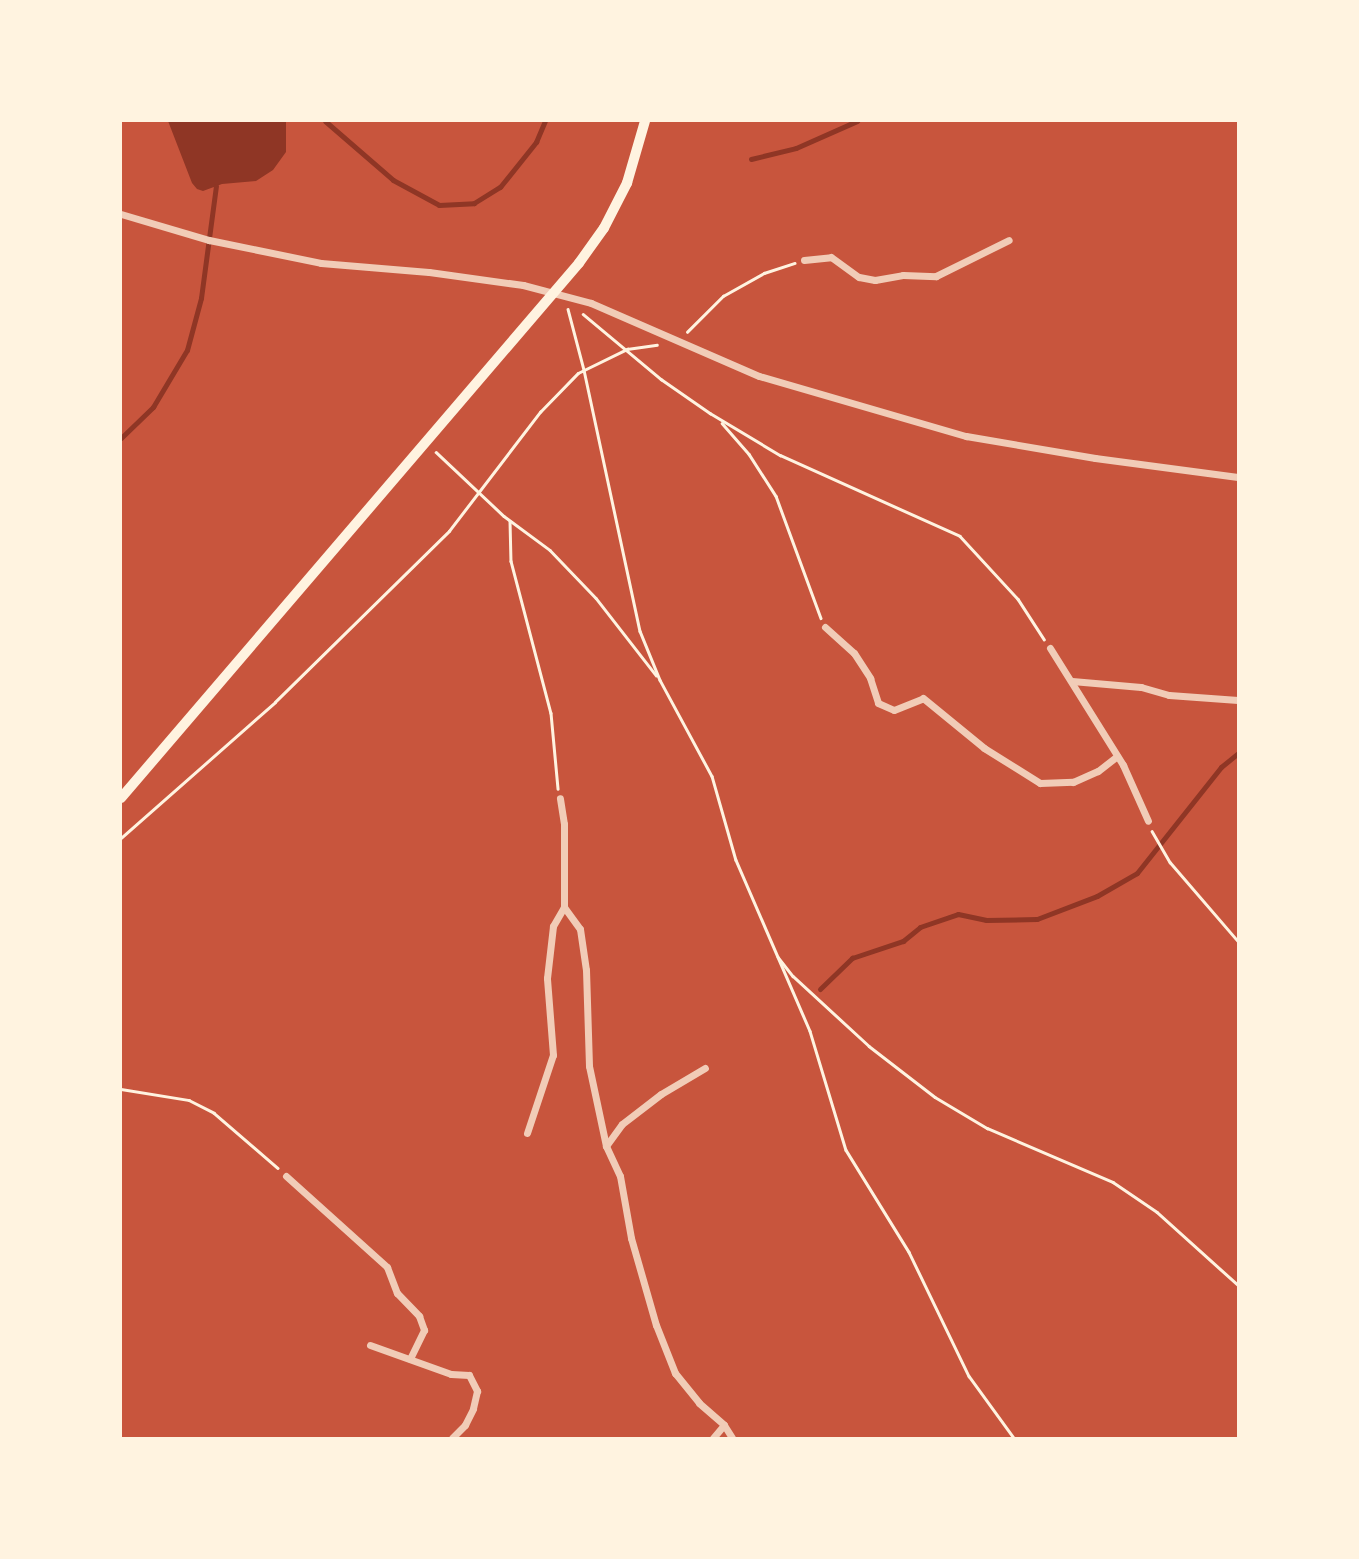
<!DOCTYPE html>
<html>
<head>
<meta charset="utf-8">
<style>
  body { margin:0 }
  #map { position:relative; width:1359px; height:1559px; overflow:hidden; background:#c8553d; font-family:Figtree,sans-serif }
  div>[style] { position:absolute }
  .water>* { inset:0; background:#8f3625 }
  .stream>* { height:5px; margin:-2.5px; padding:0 2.5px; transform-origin:2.5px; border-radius:2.5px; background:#8f3625 }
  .path>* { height:2.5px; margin:-1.25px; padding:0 1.25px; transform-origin:1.25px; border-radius:1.25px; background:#fff3e0 }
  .minor>* { height:7px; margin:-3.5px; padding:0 3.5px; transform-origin:3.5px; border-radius:3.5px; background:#f1ccb7 }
  .secondary>* { height:10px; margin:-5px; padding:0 5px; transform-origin:5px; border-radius:5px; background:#fff3e0 }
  span { translate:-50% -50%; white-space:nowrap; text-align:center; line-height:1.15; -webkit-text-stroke:5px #fff3e0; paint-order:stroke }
  .frame { position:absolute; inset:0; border:122px solid #fff3e0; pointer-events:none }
</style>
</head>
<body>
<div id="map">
  <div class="water">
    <i style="clip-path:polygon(168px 121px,286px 121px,286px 152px,273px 170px,256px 181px,222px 184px,203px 191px,197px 189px,192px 183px)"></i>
  </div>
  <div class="stream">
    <i style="left:325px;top:121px;width:90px;rotate:40.9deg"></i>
    <i style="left:393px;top:180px;width:52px;rotate:28.5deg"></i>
    <i style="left:439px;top:205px;width:35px;rotate:-3deg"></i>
    <i style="left:474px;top:203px;width:31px;rotate:-32deg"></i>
    <i style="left:500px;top:187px;width:58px;rotate:-51.3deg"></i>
    <i style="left:536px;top:142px;width:23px;rotate:-67deg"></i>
    <i style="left:751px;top:159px;width:46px;rotate:-13.7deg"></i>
    <i style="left:796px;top:148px;width:67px;rotate:-23.9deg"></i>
    <i style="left:121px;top:438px;width:45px;rotate:-44.1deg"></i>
    <i style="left:153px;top:407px;width:66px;rotate:-59.2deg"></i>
    <i style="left:187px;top:350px;width:54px;rotate:-74.9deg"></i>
    <i style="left:201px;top:298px;width:113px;rotate:-82.4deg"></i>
    <i style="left:820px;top:989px;width:45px;rotate:-44.1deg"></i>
    <i style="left:852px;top:958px;width:54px;rotate:-18.4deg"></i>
    <i style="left:903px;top:941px;width:22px;rotate:-39deg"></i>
    <i style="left:920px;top:927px;width:40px;rotate:-18.9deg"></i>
    <i style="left:958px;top:914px;width:29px;rotate:12deg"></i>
    <i style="left:986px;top:920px;width:51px;rotate:-1.1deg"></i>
    <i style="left:1037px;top:919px;width:64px;rotate:-21deg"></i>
    <i style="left:1097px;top:896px;width:46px;rotate:-29.9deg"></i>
    <i style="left:1137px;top:873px;width:135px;rotate:-51.6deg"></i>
    <i style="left:1221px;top:767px;width:22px;rotate:-39deg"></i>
  </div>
  <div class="path">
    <i style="left:568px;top:309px;width:63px;rotate:75.3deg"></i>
    <i style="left:584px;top:370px;width:267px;rotate:77.9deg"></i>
    <i style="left:640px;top:631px;width:53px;rotate:67.8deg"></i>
    <i style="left:660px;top:680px;width:109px;rotate:61.6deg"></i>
    <i style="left:712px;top:776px;width:87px;rotate:74.1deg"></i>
    <i style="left:736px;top:860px;width:186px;rotate:66.6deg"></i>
    <i style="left:810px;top:1031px;width:124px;rotate:73.2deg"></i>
    <i style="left:846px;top:1150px;width:120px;rotate:58.3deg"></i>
    <i style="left:909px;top:1252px;width:138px;rotate:64.2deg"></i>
    <i style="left:969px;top:1376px;width:77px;rotate:54deg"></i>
    <i style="left:583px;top:314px;width:102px;rotate:39.8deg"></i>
    <i style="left:661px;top:379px;width:60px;rotate:34.8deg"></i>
    <i style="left:710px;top:413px;width:82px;rotate:31deg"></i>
    <i style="left:780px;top:455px;width:197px;rotate:24.2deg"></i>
    <i style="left:960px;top:536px;width:86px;rotate:47.4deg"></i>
    <i style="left:1018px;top:599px;width:48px;rotate:57deg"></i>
    <i style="left:687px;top:332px;width:51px;rotate:-45deg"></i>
    <i style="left:723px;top:296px;width:47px;rotate:-29.3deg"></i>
    <i style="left:764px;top:273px;width:32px;rotate:-18deg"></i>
    <i style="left:722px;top:423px;width:41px;rotate:48.9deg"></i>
    <i style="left:749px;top:454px;width:50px;rotate:57.3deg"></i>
    <i style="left:776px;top:496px;width:130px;rotate:69.8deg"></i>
    <i style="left:436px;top:452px;width:93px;rotate:43.3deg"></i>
    <i style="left:504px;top:516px;width:57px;rotate:36.5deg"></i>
    <i style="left:550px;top:550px;width:66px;rotate:46.2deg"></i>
    <i style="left:596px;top:598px;width:98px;rotate:52.1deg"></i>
    <i style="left:510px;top:521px;width:40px;rotate:88.6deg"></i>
    <i style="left:511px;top:561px;width:157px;rotate:75.3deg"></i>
    <i style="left:551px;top:713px;width:76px;rotate:84.7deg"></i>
    <i style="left:1152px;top:831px;width:36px;rotate:60deg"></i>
    <i style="left:1170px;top:862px;width:104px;rotate:49.3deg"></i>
    <i style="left:121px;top:838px;width:205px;rotate:-41.4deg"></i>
    <i style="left:275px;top:702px;width:244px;rotate:-44.5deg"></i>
    <i style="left:449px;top:531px;width:150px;rotate:-52.6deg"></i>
    <i style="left:540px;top:412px;width:54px;rotate:-45.7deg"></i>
    <i style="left:578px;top:373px;width:55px;rotate:-26.1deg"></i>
    <i style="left:627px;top:349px;width:30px;rotate:-8deg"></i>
    <i style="left:778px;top:957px;width:24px;rotate:52deg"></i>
    <i style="left:793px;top:976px;width:103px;rotate:42.6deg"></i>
    <i style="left:869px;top:1046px;width:83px;rotate:37.7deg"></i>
    <i style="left:935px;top:1097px;width:61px;rotate:30.8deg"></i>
    <i style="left:987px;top:1128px;width:137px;rotate:23.2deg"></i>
    <i style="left:1113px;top:1182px;width:53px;rotate:34.3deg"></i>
    <i style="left:1157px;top:1212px;width:109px;rotate:42deg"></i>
    <i style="left:121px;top:1089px;width:69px;rotate:9.2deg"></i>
    <i style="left:189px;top:1100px;width:28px;rotate:27deg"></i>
    <i style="left:214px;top:1113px;width:84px;rotate:40.7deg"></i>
  </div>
  <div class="minor">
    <i style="left:121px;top:214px;width:92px;rotate:16.5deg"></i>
    <i style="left:209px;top:240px;width:114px;rotate:11.6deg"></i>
    <i style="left:321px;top:263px;width:108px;rotate:4.8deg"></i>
    <i style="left:429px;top:272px;width:95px;rotate:7.9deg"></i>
    <i style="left:523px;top:285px;width:70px;rotate:14.8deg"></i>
    <i style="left:591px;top:303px;width:183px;rotate:23.5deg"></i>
    <i style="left:759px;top:376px;width:216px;rotate:16.2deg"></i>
    <i style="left:966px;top:436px;width:131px;rotate:9.7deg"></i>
    <i style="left:1095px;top:458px;width:144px;rotate:7.6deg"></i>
    <i style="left:804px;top:260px;width:27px;rotate:-6deg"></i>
    <i style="left:831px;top:257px;width:34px;rotate:36deg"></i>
    <i style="left:859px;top:277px;width:16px;rotate:11deg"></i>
    <i style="left:875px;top:280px;width:28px;rotate:-10deg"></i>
    <i style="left:903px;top:275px;width:33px;rotate:2deg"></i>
    <i style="left:936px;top:276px;width:81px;rotate:-26.3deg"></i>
    <i style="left:825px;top:627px;width:39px;rotate:42deg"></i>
    <i style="left:854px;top:653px;width:30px;rotate:57deg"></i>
    <i style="left:870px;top:678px;width:26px;rotate:72deg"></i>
    <i style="left:878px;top:703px;width:17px;rotate:24deg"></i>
    <i style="left:894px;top:710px;width:31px;rotate:-22deg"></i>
    <i style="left:923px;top:698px;width:79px;rotate:39.3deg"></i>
    <i style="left:984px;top:748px;width:66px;rotate:32deg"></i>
    <i style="left:1040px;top:783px;width:33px;rotate:-2deg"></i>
    <i style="left:1073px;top:782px;width:27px;rotate:-24deg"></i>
    <i style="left:1098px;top:771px;width:24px;rotate:-38deg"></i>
    <i style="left:1050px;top:648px;width:138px;rotate:58deg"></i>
    <i style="left:1123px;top:765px;width:61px;rotate:65.9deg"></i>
    <i style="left:1072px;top:681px;width:69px;rotate:5deg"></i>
    <i style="left:1141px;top:687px;width:29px;rotate:16deg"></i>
    <i style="left:1169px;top:695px;width:69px;rotate:4.1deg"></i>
    <i style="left:564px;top:907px;width:27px;rotate:54deg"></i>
    <i style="left:580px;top:929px;width:41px;rotate:81.7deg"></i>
    <i style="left:586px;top:970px;width:96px;rotate:88.2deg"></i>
    <i style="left:589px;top:1066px;width:82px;rotate:78deg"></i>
    <i style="left:606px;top:1146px;width:33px;rotate:65deg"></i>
    <i style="left:620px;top:1176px;width:63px;rotate:79.9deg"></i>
    <i style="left:631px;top:1238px;width:91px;rotate:74deg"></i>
    <i style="left:656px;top:1325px;width:52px;rotate:68.4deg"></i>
    <i style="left:675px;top:1373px;width:38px;rotate:51deg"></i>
    <i style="left:699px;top:1403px;width:33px;rotate:41deg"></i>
    <i style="left:724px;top:1425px;width:15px;rotate:58deg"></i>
    <i style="left:527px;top:1133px;width:82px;rotate:-71.6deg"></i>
    <i style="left:553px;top:1055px;width:77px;rotate:-94.5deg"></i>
    <i style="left:547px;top:978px;width:52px;rotate:-83.4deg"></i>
    <i style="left:553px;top:926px;width:22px;rotate:-60deg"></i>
    <i style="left:564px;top:907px;width:83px;rotate:-90deg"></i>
    <i style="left:564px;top:824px;width:26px;rotate:-99deg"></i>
    <i style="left:606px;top:1146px;width:27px;rotate:-54deg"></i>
    <i style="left:622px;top:1124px;width:49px;rotate:-37.6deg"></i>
    <i style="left:661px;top:1094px;width:51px;rotate:-30.6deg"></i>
    <i style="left:286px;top:1176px;width:136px;rotate:42deg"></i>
    <i style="left:387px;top:1267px;width:28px;rotate:69deg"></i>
    <i style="left:397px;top:1293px;width:32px;rotate:46deg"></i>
    <i style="left:419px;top:1316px;width:15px;rotate:70deg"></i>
    <i style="left:424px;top:1330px;width:32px;rotate:116deg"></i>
    <i style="left:370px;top:1345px;width:86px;rotate:19.7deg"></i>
    <i style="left:451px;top:1374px;width:18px;rotate:3deg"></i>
    <i style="left:469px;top:1375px;width:18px;rotate:63deg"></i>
    <i style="left:477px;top:1391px;width:18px;rotate:103deg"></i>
    <i style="left:473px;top:1409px;width:18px;rotate:117deg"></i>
    <i style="left:465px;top:1425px;width:18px;rotate:135deg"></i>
    <i style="left:713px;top:1438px;width:17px;rotate:-50deg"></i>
  </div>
  <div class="secondary">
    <i style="left:121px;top:798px;width:704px;rotate:-49.43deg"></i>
    <i style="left:579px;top:263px;width:43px;rotate:-54.5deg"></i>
    <i style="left:604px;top:228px;width:51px;rotate:-62.9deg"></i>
    <i style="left:627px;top:183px;width:65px;rotate:-73.8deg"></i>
  </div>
  <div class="frame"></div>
</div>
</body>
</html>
